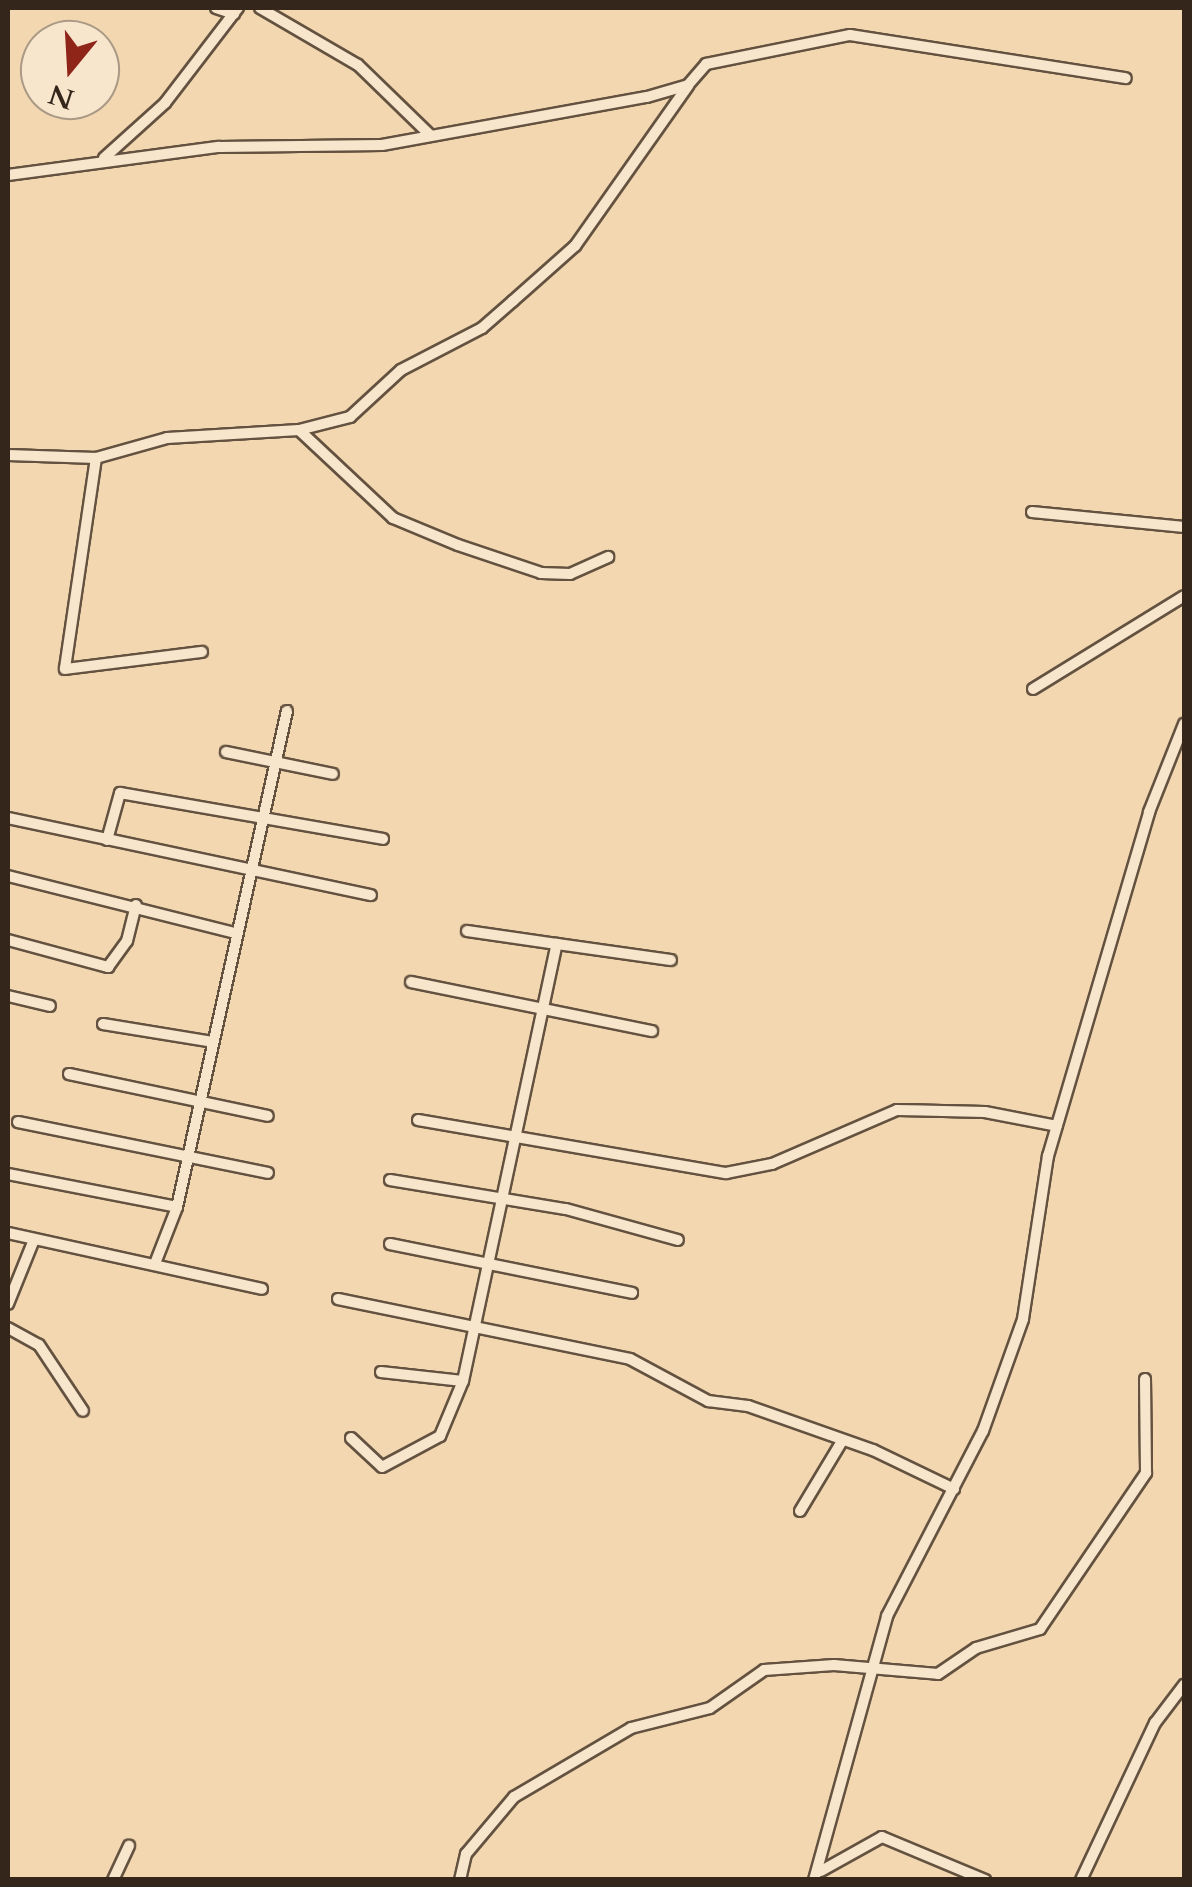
<!DOCTYPE html>
<html>
<head>
<meta charset="utf-8">
<style>
  body { margin:0 }
  #map { position:relative; width:1192px; height:1887px; overflow:hidden; background:#f2d7b1; font-family:Cardo,serif }
  div>[style] { position:absolute }
  .roads { filter:drop-shadow(2px 0 #645240) drop-shadow(-2px 0 #645240) drop-shadow(0 2px #645240) drop-shadow(0 -2px #645240) }
  .street>* { height:10px; margin:-5px; padding:0 5px; transform-origin:5px; border-radius:5px; background:#f7e5cc }
  span { translate:-50% -50%; white-space:nowrap; text-align:center; line-height:1.15; -webkit-text-stroke:8px #f7e5cc; paint-order:stroke }
  .frame { position:absolute; inset:0; border:10px solid #34261b; pointer-events:none }
  .north { position:absolute; left:20px; top:20px; width:100px; height:100px; box-sizing:border-box; background:#f7e5cc; border:2px solid #a99985; border-radius:50%; rotate:198deg; font-size:28px; font-weight:700; line-height:40px; text-align:center; color:#34261b }
  .north::after { content:''; display:block; margin:auto; width:35px; height:45px; background:#8f2418; clip-path:polygon(50% 0,100% 100%,50% 72%,0 100%) }
</style>
</head>
<body>
<div id="map">
  <div class="roads">
    <div class="street">
      <i style="left:216px;top:8px;width:19px;rotate:18deg"></i>
      <i style="left:260px;top:8px;width:113px;rotate:30.2deg"></i>
      <i style="left:358px;top:65px;width:100px;rotate:44.2deg"></i>
      <i style="left:104px;top:158px;width:82px;rotate:-42deg"></i>
      <i style="left:165px;top:103px;width:120px;rotate:-52.5deg"></i>
      <i style="left:8px;top:175px;width:213px;rotate:-7.6deg"></i>
      <i style="left:219px;top:147px;width:163px;rotate:-0.7deg"></i>
      <i style="left:382px;top:145px;width:269px;rotate:-10.3deg"></i>
      <i style="left:647px;top:97px;width:43px;rotate:-16.3deg"></i>
      <i style="left:688px;top:85px;width:28px;rotate:-49deg"></i>
      <i style="left:706px;top:64px;width:147px;rotate:-11.4deg"></i>
      <i style="left:850px;top:35px;width:279px;rotate:8.9deg"></i>
      <i style="left:299px;top:430px;width:53px;rotate:-14.3deg"></i>
      <i style="left:350px;top:417px;width:69px;rotate:-42.7deg"></i>
      <i style="left:401px;top:370px;width:91px;rotate:-27.4deg"></i>
      <i style="left:482px;top:328px;width:41px;rotate:-41.1deg"></i>
      <i style="left:513px;top:301px;width:83px;rotate:-41.6deg"></i>
      <i style="left:575px;top:246px;width:196px;rotate:-54.8deg"></i>
      <i style="left:8px;top:455px;width:88px;rotate:2deg"></i>
      <i style="left:96px;top:458px;width:74px;rotate:-15.7deg"></i>
      <i style="left:167px;top:438px;width:132px;rotate:-3.5deg"></i>
      <i style="left:299px;top:430px;width:129px;rotate:43.1deg"></i>
      <i style="left:393px;top:518px;width:70px;rotate:22.6deg"></i>
      <i style="left:458px;top:545px;width:88px;rotate:18.6deg"></i>
      <i style="left:541px;top:573px;width:29px;rotate:2deg"></i>
      <i style="left:570px;top:574px;width:42px;rotate:-24.1deg"></i>
      <i style="left:96px;top:458px;width:213px;rotate:98.4deg"></i>
      <i style="left:65px;top:669px;width:138px;rotate:-7.1deg"></i>
      <i style="left:1032px;top:512px;width:153px;rotate:5.6deg"></i>
      <i style="left:1033px;top:689px;width:177px;rotate:-31.6deg"></i>
      <i style="left:226px;top:752px;width:109px;rotate:11.6deg"></i>
      <i style="left:8px;top:818px;width:371px;rotate:12deg"></i>
      <i style="left:107px;top:840px;width:49px;rotate:-74.5deg"></i>
      <i style="left:120px;top:793px;width:267px;rotate:9.9deg"></i>
      <i style="left:8px;top:876px;width:234px;rotate:14.1deg"></i>
      <i style="left:467px;top:931px;width:91px;rotate:8.2deg"></i>
      <i style="left:8px;top:940px;width:104px;rotate:15.1deg"></i>
      <i style="left:108px;top:967px;width:32px;rotate:-54deg"></i>
      <i style="left:127px;top:941px;width:37px;rotate:-76deg"></i>
      <i style="left:411px;top:982px;width:246px;rotate:11.5deg"></i>
      <i style="left:8px;top:996px;width:43px;rotate:13.4deg"></i>
      <i style="left:103px;top:1024px;width:111px;rotate:9.3deg"></i>
      <i style="left:69px;top:1074px;width:203px;rotate:11.9deg"></i>
      <i style="left:418px;top:1120px;width:313px;rotate:9.8deg"></i>
      <i style="left:726px;top:1173px;width:47px;rotate:-11.1deg"></i>
      <i style="left:772px;top:1164px;width:136px;rotate:-23.4deg"></i>
      <i style="left:897px;top:1110px;width:88px;rotate:1.3deg"></i>
      <i style="left:985px;top:1112px;width:73px;rotate:11deg"></i>
      <i style="left:18px;top:1122px;width:255px;rotate:11.5deg"></i>
      <i style="left:8px;top:1174px;width:172px;rotate:11deg"></i>
      <i style="left:390px;top:1180px;width:178px;rotate:9.4deg"></i>
      <i style="left:566px;top:1209px;width:116px;rotate:15.5deg"></i>
      <i style="left:8px;top:1233px;width:260px;rotate:12.4deg"></i>
      <i style="left:390px;top:1244px;width:247px;rotate:11.4deg"></i>
      <i style="left:156px;top:1261px;width:58px;rotate:-68.7deg"></i>
      <i style="left:177px;top:1207px;width:508px;rotate:-77.5deg"></i>
      <i style="left:338px;top:1299px;width:298px;rotate:11.6deg"></i>
      <i style="left:630px;top:1359px;width:89px;rotate:28.3deg"></i>
      <i style="left:708px;top:1401px;width:40px;rotate:7.1deg"></i>
      <i style="left:748px;top:1406px;width:133px;rotate:19.4deg"></i>
      <i style="left:873px;top:1450px;width:90px;rotate:25.7deg"></i>
      <i style="left:8px;top:1304px;width:67px;rotate:-68deg"></i>
      <i style="left:8px;top:1328px;width:35px;rotate:29deg"></i>
      <i style="left:39px;top:1345px;width:79px;rotate:56.3deg"></i>
      <i style="left:381px;top:1372px;width:82px;rotate:6.3deg"></i>
      <i style="left:351px;top:1438px;width:42px;rotate:43.1deg"></i>
      <i style="left:382px;top:1467px;width:66px;rotate:-28.1deg"></i>
      <i style="left:440px;top:1436px;width:60px;rotate:-67.3deg"></i>
      <i style="left:463px;top:1381px;width:447px;rotate:-77.9deg"></i>
      <i style="left:557px;top:944px;width:115px;rotate:8deg"></i>
      <i style="left:800px;top:1511px;width:82px;rotate:-59deg"></i>
      <i style="left:821px;top:1871px;width:70px;rotate:-29.1deg"></i>
      <i style="left:882px;top:1837px;width:112px;rotate:22.7deg"></i>
      <i style="left:113px;top:1880px;width:38px;rotate:-65deg"></i>
      <i style="left:460px;top:1880px;width:27px;rotate:-77deg"></i>
      <i style="left:466px;top:1854px;width:75px;rotate:-49.9deg"></i>
      <i style="left:514px;top:1797px;width:136px;rotate:-30.5deg"></i>
      <i style="left:631px;top:1728px;width:81px;rotate:-14.2deg"></i>
      <i style="left:710px;top:1708px;width:66px;rotate:-35.1deg"></i>
      <i style="left:764px;top:1670px;width:70px;rotate:-4.1deg"></i>
      <i style="left:834px;top:1665px;width:104px;rotate:4.9deg"></i>
      <i style="left:938px;top:1674px;width:46px;rotate:-34.4deg"></i>
      <i style="left:976px;top:1648px;width:67px;rotate:-16.5deg"></i>
      <i style="left:1040px;top:1629px;width:189px;rotate:-55.8deg"></i>
      <i style="left:1146px;top:1473px;width:94px;rotate:-90.6deg"></i>
      <i style="left:814px;top:1880px;width:274px;rotate:-74.5deg"></i>
      <i style="left:887px;top:1616px;width:208px;rotate:-62.6deg"></i>
      <i style="left:983px;top:1431px;width:119px;rotate:-70.3deg"></i>
      <i style="left:1023px;top:1319px;width:165px;rotate:-81.3deg"></i>
      <i style="left:1048px;top:1156px;width:359px;rotate:-73.6deg"></i>
      <i style="left:1149px;top:812px;width:95px;rotate:-68.3deg"></i>
      <i style="left:1081px;top:1880px;width:174px;rotate:-64.8deg"></i>
      <i style="left:1155px;top:1723px;width:48px;rotate:-52.7deg"></i>
    </div>
  </div>
  <div class="frame"></div>
  <div class="north">N</div>
</div>
</body>
</html>
